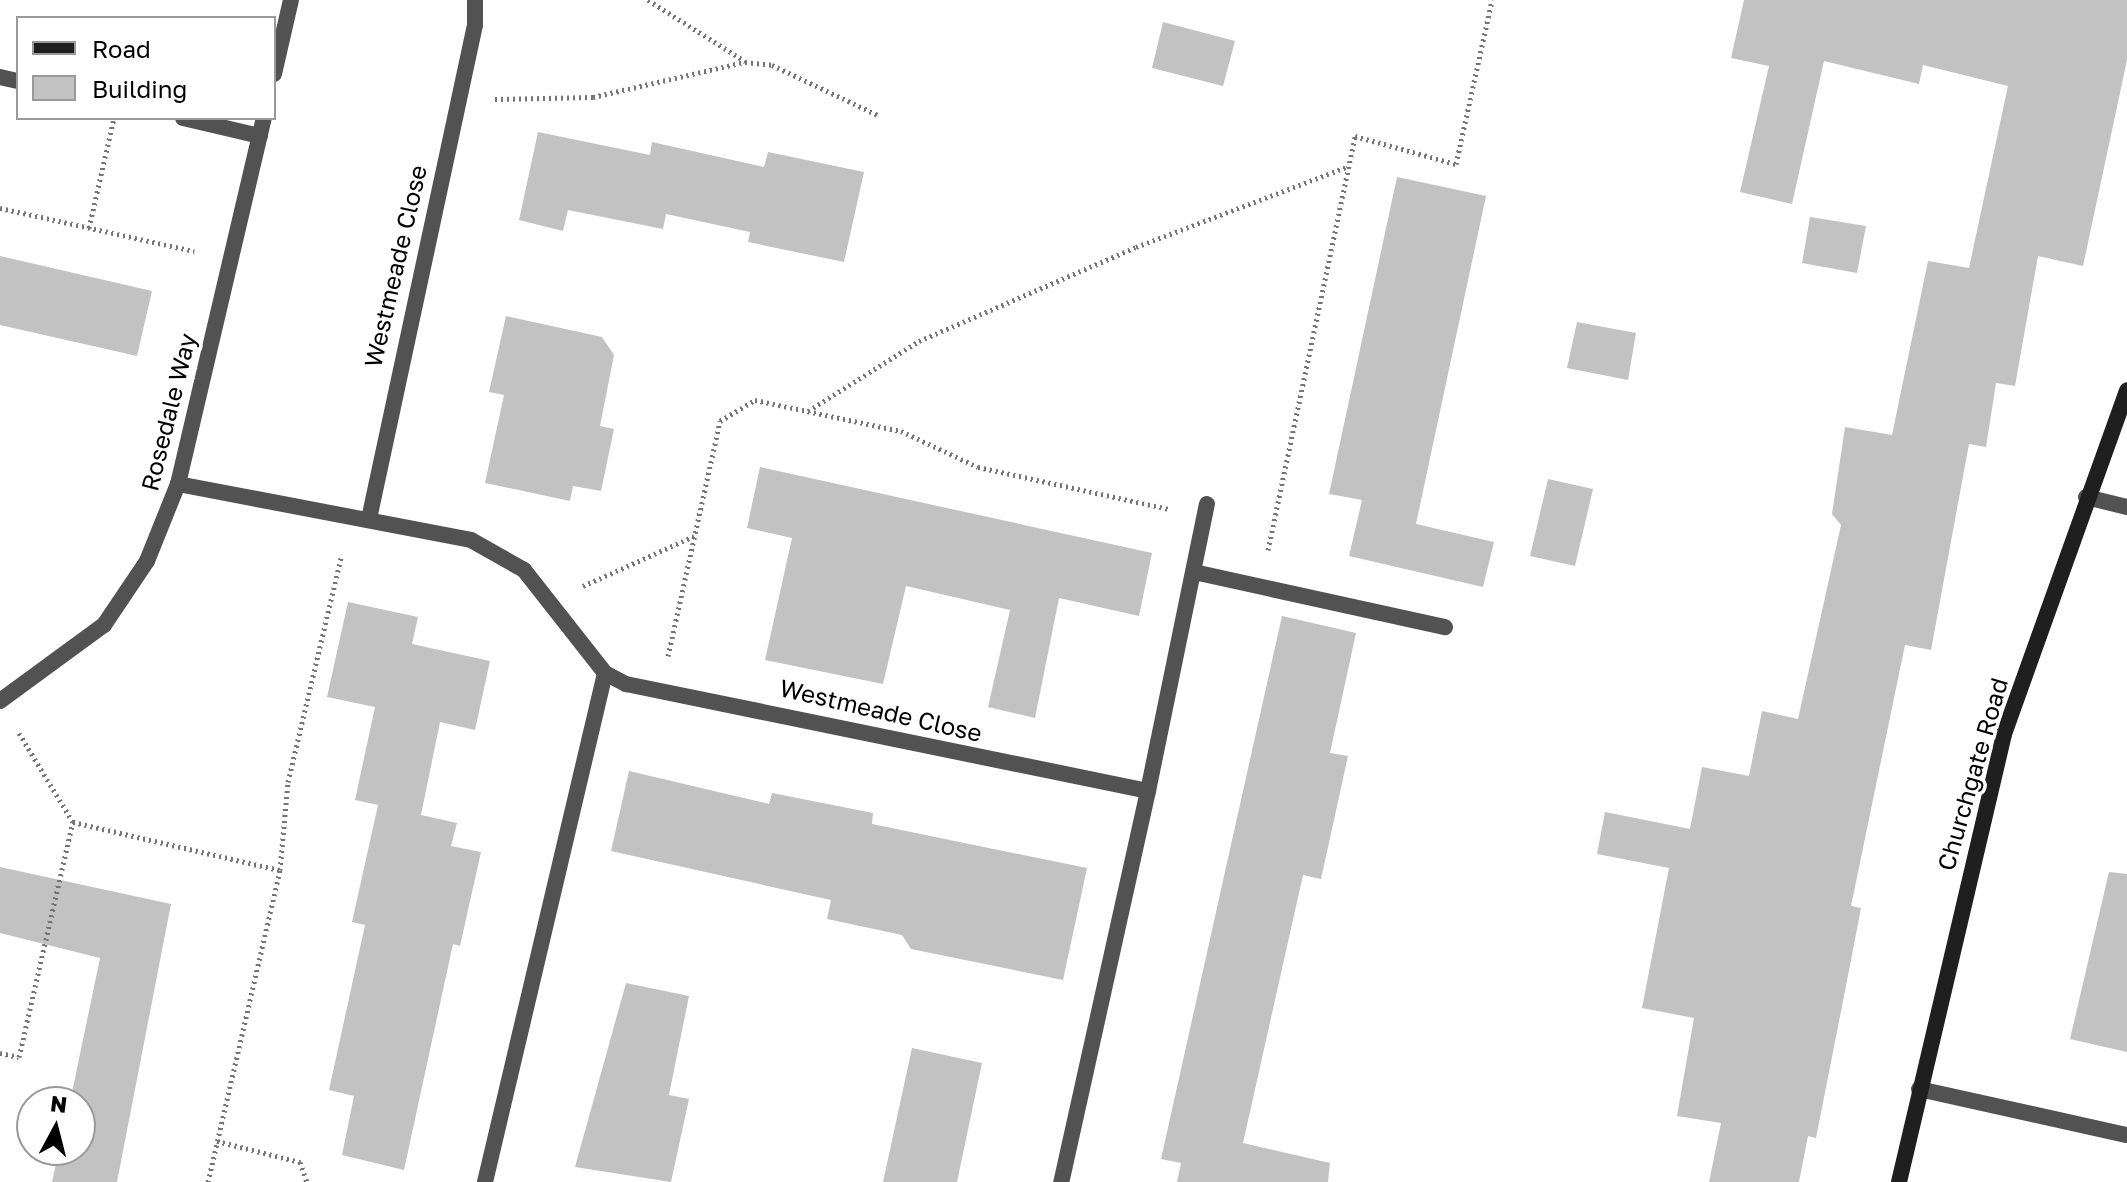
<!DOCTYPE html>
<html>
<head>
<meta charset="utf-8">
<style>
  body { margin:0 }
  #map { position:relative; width:2127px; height:1182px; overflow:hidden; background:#fff; font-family:"Golos Text",sans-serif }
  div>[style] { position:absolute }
  .building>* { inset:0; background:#c2c2c2 }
  .path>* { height:5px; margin-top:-2.5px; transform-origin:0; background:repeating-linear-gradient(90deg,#747474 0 2px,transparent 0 6px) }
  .service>* { height:16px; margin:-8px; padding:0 8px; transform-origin:8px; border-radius:8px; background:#525252 }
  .minor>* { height:16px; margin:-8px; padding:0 8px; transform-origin:8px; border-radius:8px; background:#525252 }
  .secondary>* { height:16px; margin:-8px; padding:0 8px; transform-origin:8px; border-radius:8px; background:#1f1f1f }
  span { translate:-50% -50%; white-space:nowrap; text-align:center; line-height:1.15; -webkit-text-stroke:7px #fff; paint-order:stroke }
  .street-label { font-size:24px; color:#000 }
  .legend { position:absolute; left:16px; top:16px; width:260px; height:104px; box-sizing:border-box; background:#fff; border:2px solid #999; margin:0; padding:10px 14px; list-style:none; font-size:24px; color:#000 }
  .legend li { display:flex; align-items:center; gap:16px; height:40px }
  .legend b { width:40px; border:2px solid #999 }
  .north { position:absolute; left:16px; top:1086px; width:80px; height:80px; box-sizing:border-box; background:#fff; border:2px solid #999; border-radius:50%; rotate:7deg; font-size:22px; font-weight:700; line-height:32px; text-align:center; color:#000 }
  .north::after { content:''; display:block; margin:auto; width:28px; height:36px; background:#000; clip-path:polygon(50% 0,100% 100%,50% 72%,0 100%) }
</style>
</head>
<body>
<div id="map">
  <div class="building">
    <i style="clip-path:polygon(1744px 0,2127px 0,2127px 60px,2083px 266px,2038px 256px,2015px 386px,1996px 383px,1986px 447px,1969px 444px,1931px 650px,1905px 645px,1851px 906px,1861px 908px,1845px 991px,1816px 1138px,1808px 1136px,1799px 1182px,1709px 1182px,1721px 1123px,1677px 1116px,1694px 1018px,1642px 1008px,1669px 868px,1597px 854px,1605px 812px,1690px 829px,1702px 767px,1749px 776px,1762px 711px,1798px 719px,1841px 525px,1832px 514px,1845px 427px,1892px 435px,1928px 261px,1969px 268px,2008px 86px,1923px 65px,1919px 84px,1824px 61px,1792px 204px,1740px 192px,1769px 66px,1731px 58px)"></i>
    <i style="clip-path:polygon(1163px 22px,1235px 41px,1223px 86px,1152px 68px)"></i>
    <i style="clip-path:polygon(538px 132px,650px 155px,652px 142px,764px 167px,768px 152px,864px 172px,844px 262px,748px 242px,750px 232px,666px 214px,663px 229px,568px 210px,563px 231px,519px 220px)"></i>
    <i style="clip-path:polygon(1397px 177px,1486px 196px,1416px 524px,1494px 542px,1483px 587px,1349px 556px,1362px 500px,1329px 494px)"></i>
    <i style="clip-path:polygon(1810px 217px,1866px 226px,1857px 273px,1802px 263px)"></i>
    <i style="clip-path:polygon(0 256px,152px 291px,137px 356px,0 325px)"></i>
    <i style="clip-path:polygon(506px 316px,602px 337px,614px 355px,600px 426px,614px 429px,601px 491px,573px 486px,570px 501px,485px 483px,504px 395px,489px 392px)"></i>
    <i style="clip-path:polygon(1577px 322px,1636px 333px,1628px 380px,1567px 368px)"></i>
    <i style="clip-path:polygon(760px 467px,1152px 553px,1139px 616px,1059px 598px,1035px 718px,988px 707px,1010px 610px,906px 586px,883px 684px,765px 660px,792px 538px,747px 528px)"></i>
    <i style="clip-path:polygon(1548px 479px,1593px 489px,1575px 566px,1530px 556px)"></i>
    <i style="clip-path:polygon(348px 602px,418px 617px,412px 644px,490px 661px,475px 730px,440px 722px,421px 815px,457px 823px,451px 846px,481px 852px,460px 946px,453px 944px,404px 1170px,342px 1155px,354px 1096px,329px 1090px,365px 925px,352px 922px,378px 805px,355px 800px,375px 707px,327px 697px)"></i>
    <i style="clip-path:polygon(1282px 616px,1356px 633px,1330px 753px,1348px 756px,1321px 879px,1303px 875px,1243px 1143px,1330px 1163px,1328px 1182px,1177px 1182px,1181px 1163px,1161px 1159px)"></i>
    <i style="clip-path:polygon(629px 771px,769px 804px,772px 793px,873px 813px,872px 824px,1087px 868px,1063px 980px,911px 949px,902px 935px,827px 919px,831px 900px,611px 851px)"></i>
    <i style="clip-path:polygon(0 867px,171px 904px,117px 1182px,52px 1182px,59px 1150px,80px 1150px,80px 1102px,70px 1102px,100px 958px,0 933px)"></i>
    <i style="clip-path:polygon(2109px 872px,2127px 874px,2127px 1052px,2070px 1039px)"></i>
    <i style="clip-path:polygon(626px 983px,689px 996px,669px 1095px,689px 1099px,671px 1182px,575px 1167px)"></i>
    <i style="clip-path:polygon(912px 1048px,982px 1063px,957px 1182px,883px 1182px)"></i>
  </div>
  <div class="path">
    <i style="left:648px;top:0;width:115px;rotate:32.2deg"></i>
    <i style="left:495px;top:99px;width:98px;rotate:-1.2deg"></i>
    <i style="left:593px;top:97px;width:156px;rotate:-13deg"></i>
    <i style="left:745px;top:62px;width:27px;rotate:6deg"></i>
    <i style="left:772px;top:65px;width:117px;rotate:25.3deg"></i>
    <i style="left:0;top:208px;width:199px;rotate:12.5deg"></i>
    <i style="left:89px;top:228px;width:113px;rotate:-77.2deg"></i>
    <i style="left:808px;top:411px;width:131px;rotate:-32.2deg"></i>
    <i style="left:919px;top:341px;width:236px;rotate:-23.4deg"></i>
    <i style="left:1136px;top:247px;width:228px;rotate:-20.8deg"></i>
    <i style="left:1268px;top:550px;width:423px;rotate:-78.1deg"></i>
    <i style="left:1355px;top:136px;width:105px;rotate:15.5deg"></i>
    <i style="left:1456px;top:164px;width:168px;rotate:-77.6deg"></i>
    <i style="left:583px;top:586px;width:122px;rotate:-24.2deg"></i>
    <i style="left:668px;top:656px;width:241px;rotate:-77.5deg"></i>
    <i style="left:720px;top:421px;width:41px;rotate:-31deg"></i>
    <i style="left:755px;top:400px;width:149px;rotate:12deg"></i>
    <i style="left:901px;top:431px;width:85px;rotate:25.1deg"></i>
    <i style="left:978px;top:467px;width:196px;rotate:12.4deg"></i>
    <i style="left:19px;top:733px;width:104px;rotate:58.8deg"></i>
    <i style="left:73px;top:822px;width:212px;rotate:13.1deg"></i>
    <i style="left:0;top:1053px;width:19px;rotate:12deg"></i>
    <i style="left:19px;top:1057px;width:241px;rotate:-77.1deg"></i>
    <i style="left:217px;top:1141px;width:86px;rotate:14.2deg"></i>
    <i style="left:300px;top:1162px;width:21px;rotate:71deg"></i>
    <i style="left:208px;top:1182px;width:320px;rotate:-77deg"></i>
    <i style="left:280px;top:870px;width:88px;rotate:-84.8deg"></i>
    <i style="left:288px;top:782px;width:234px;rotate:-76.7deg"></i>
  </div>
  <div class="service">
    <i style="left:475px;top:0;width:25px;rotate:90deg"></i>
    <i style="left:1194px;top:572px;width:257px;rotate:12.4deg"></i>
  </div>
  <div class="minor">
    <i style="left:274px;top:74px;width:76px;rotate:-77.1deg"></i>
    <i style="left:0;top:77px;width:18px;rotate:13deg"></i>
    <i style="left:183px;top:118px;width:79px;rotate:13.2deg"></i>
    <i style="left:178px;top:484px;width:298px;rotate:10.8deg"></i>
    <i style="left:471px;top:540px;width:61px;rotate:29.5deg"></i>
    <i style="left:524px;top:570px;width:131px;rotate:51.8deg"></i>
    <i style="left:605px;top:673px;width:24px;rotate:28deg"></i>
    <i style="left:626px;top:684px;width:533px;rotate:11.58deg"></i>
    <i style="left:1148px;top:791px;width:401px;rotate:102.5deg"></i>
    <i style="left:2086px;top:497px;width:42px;rotate:13.7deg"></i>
    <i style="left:369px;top:519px;width:505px;rotate:-77.89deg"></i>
    <i style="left:0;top:701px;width:129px;rotate:-36.2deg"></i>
    <i style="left:104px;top:625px;width:77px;rotate:-56.1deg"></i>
    <i style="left:147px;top:561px;width:83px;rotate:-68.1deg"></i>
    <i style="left:178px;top:484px;width:376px;rotate:-76.8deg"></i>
    <i style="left:1148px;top:791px;width:293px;rotate:-78.4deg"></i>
    <i style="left:1919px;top:1089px;width:213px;rotate:12.5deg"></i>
    <i style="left:485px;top:1182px;width:523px;rotate:-76.73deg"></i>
  </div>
  <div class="secondary">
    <i style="left:1899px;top:1182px;width:460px;rotate:-76.8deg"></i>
    <i style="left:2004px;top:734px;width:365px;rotate:-70.3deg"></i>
  </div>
  <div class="street-label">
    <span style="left:395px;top:266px;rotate:-77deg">Westmeade Close</span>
    <span style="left:168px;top:412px;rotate:-76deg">Rosedale Way</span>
    <span style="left:881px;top:710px;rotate:13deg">Westmeade Close</span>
    <span style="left:1972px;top:774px;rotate:-74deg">Churchgate Road</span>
  </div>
  <ul class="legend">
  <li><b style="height:10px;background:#1f1f1f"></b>Road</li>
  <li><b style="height:22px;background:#c2c2c2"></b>Building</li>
  </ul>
  <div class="north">N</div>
</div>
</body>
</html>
